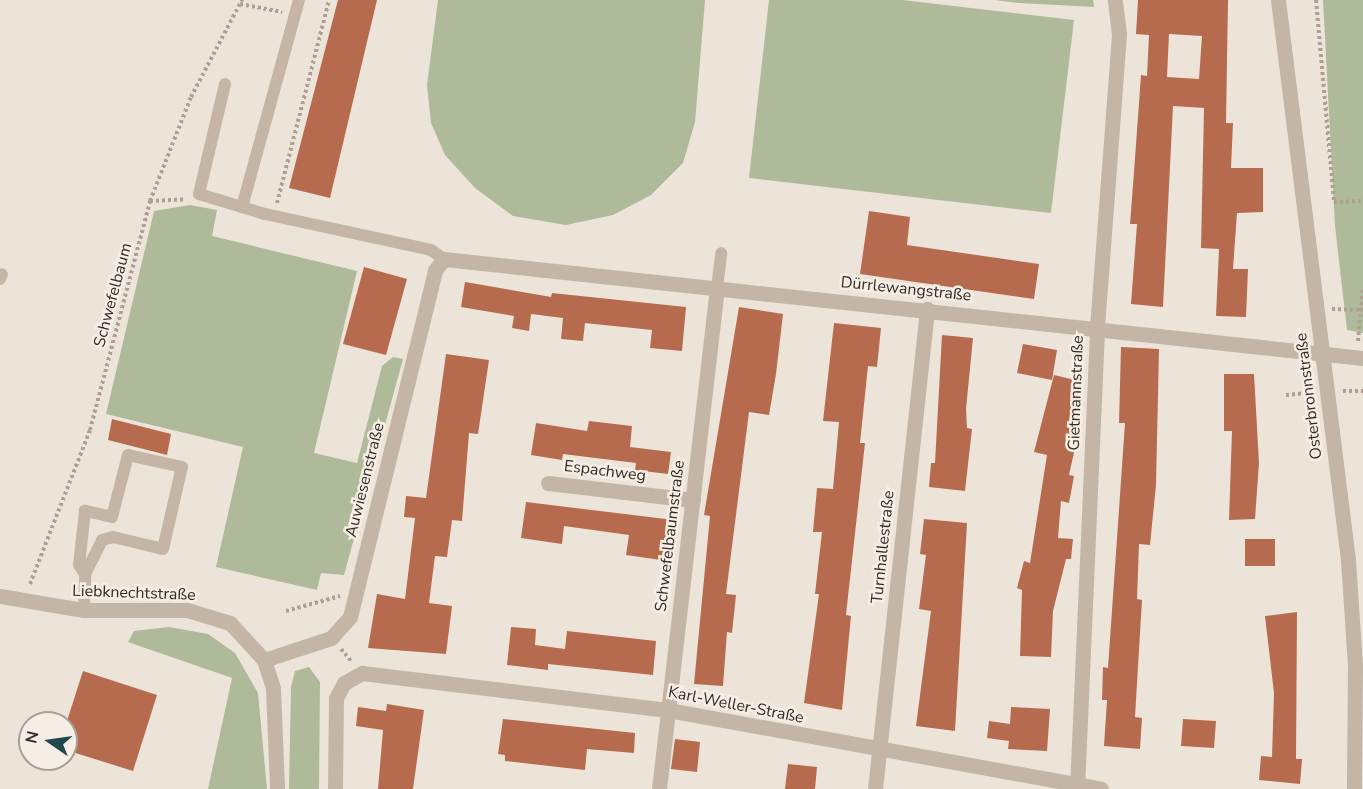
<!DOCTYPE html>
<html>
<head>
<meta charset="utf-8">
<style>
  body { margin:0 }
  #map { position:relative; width:1363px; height:789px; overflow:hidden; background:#ede4d9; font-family:"Nunito Sans",sans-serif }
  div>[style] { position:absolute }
  .green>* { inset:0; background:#afba9b }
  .building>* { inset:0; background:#b66b4e }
  .path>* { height:4px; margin-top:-2px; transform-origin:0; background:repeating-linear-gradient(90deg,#af9f91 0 3px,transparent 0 6px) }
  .service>* { height:12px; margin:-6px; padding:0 6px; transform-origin:6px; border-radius:6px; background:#c4b5a7 }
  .minor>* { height:15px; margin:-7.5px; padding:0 7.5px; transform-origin:7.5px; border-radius:7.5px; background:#c4b5a7 }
  .tertiary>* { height:15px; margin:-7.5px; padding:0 7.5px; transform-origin:7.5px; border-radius:7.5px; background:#c4b5a7 }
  span { translate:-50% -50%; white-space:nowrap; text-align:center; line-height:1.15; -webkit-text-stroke:5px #f6eee5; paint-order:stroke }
  .street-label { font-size:16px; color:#312a26 }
  .north { position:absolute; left:18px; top:711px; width:60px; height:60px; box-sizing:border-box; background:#f6eee5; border:2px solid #a7a099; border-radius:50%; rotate:283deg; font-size:16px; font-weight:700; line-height:24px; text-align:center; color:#312a26 }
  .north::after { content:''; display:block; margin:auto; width:21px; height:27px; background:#21494d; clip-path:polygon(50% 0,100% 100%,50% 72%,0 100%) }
</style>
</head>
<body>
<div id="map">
  <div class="green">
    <i style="clip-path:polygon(438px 0,705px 0,695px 122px,683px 163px,651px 195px,613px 215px,566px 225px,513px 216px,475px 188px,445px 155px,431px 123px,427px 85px)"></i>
    <i style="clip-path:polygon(769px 0,902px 0,1074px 20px,1051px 213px,749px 178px)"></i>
    <i style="clip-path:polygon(995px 0,1093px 0,1094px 7px,1019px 3px)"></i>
    <i style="clip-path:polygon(1323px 0,1363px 0,1363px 333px,1347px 330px,1335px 226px)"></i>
    <i style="clip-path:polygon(190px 205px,217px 210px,212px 236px,357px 271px,314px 453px,357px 463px,382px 366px,393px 357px,403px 359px,344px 575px,321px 573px,317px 590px,216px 567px,243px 447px,106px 414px,154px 211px)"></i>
    <i style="clip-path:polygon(169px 627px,208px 634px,235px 653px,258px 693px,267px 789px,208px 789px,232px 678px,128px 642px,134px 631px)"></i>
    <i style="clip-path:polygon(309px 667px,320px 682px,319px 789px,289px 789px,291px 687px,295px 671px)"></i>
  </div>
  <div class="building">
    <i style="clip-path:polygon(338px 0,377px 0,330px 198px,289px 188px)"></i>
    <i style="clip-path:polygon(evenodd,1138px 0,1228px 0,1226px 123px,1233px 123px,1231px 168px,1263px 168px,1263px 212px,1237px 213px,1233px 269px,1248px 269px,1246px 317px,1216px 316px,1219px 249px,1201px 248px,1204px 108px,1173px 106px,1163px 307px,1131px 304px,1137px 224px,1130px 224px,1134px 172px,1141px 75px,1147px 76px,1149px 35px,1136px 34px,1138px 0,1169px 34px,1202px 36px,1199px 79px,1167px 77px,1169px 34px)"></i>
    <i style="clip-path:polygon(869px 211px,910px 217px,907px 245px,1039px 264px,1034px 299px,860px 274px)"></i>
    <i style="clip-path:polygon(364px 267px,407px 279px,386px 355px,343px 344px)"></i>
    <i style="clip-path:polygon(465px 282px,551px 297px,552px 293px,686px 307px,682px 351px,650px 348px,652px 330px,585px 323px,583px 341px,561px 339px,563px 318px,531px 314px,529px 331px,512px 328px,514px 316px,461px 307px)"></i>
    <i style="clip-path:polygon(739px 307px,783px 314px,776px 374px,769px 415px,749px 412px,726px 594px,736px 595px,732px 633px,727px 632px,723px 686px,694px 684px,710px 516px,704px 515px)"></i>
    <i style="clip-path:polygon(834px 323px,881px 328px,877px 367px,868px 366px,860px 443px,865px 443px,846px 615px,851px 616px,842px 710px,804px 703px,819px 594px,815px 594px,822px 532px,813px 532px,817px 488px,833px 489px,839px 422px,823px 421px)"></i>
    <i style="clip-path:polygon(942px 335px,973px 338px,966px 409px,967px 428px,972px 429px,965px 491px,929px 487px,931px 463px,935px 463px)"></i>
    <i style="clip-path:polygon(1023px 344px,1057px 350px,1052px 380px,1017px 373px)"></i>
    <i style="clip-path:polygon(1121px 347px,1159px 349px,1156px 485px,1150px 545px,1139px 544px,1137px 599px,1142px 600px,1135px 717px,1142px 718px,1140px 749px,1104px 746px,1107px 700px,1102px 700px,1103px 667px,1108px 668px,1125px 423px,1119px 423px)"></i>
    <i style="clip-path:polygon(446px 354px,489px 360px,478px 434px,469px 433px,462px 521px,452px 520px,447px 557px,435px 556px,429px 603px,452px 606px,446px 654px,368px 648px,377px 594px,405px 599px,415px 518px,404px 517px,406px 496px,426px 498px)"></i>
    <i style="clip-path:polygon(1224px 374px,1254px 374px,1259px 463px,1255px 519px,1229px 520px,1232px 431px,1224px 431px)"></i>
    <i style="clip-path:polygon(1054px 375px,1083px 382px,1071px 428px,1079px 430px,1069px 475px,1074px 476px,1069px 503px,1061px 501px,1058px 538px,1073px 539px,1071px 559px,1066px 559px,1053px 611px,1051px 657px,1020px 656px,1022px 590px,1017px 588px,1024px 561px,1030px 563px,1047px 455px,1034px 452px)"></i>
    <i style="clip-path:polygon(112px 419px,171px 434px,167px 455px,108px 440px)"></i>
    <i style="clip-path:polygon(589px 421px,632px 426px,630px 447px,671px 452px,668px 474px,635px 470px,636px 463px,563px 454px,562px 460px,531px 455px,536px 423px,587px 431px)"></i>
    <i style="clip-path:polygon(526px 502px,674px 520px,668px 561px,626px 555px,629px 535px,564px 526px,562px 544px,521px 538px)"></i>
    <i style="clip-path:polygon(924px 519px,967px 523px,955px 731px,916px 726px,931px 611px,919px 609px,926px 555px,920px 554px)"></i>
    <i style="clip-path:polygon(1245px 539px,1275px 539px,1275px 566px,1245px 566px)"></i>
    <i style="clip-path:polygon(1297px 612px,1296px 759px,1302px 759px,1300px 784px,1259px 780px,1261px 756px,1272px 757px,1274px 693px,1265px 616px)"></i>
    <i style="clip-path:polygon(511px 627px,536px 629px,535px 645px,565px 649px,567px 631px,656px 641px,653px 675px,548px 664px,548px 670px,507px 665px)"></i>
    <i style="clip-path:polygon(83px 671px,157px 695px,133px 771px,66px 750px,66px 724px)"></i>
    <i style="clip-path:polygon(387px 704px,424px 710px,413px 789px,378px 789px,383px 730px,356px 726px,358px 707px,386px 711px)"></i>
    <i style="clip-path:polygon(1011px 707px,1050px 709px,1047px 751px,1008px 749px,1009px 741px,987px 738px,989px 721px,1010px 724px)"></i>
    <i style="clip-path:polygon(503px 719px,635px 733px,634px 753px,587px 749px,585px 770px,505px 761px,505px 755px,498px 754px)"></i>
    <i style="clip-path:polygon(1183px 719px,1216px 721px,1214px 748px,1181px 746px)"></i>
    <i style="clip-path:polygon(675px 739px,700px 742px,697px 772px,671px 769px)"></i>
    <i style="clip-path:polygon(788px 764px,817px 767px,815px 789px,785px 789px)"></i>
  </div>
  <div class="path">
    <i style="left:1316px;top:0;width:203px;rotate:84.9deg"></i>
    <i style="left:1334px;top:202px;width:29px;rotate:-2deg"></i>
    <i style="left:240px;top:4px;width:43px;rotate:10.8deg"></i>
    <i style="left:150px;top:201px;width:35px;rotate:-3deg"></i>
    <i style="left:277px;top:203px;width:210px;rotate:-75.6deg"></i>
    <i style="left:1332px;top:309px;width:31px;rotate:2deg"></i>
    <i style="left:1358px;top:341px;width:53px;rotate:-84.6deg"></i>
    <i style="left:1343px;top:391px;width:20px"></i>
    <i style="left:1286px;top:395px;width:25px;rotate:-5deg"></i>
    <i style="left:30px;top:584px;width:165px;rotate:-68.7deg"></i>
    <i style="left:90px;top:430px;width:237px;rotate:-75.3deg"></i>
    <i style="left:150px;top:201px;width:112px;rotate:-68.5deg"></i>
    <i style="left:191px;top:97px;width:110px;rotate:-62.3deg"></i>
    <i style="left:286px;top:611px;width:56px;rotate:-15.5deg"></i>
    <i style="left:341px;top:649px;width:17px;rotate:50deg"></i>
  </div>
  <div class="service">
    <i style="left:225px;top:84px;width:113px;rotate:103.3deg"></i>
    <i style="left:199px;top:194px;width:69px;rotate:16.9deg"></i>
    <i style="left:265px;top:214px;width:170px;rotate:12.2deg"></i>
    <i style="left:431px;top:250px;width:16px;rotate:35deg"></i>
    <i style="left:242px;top:207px;width:215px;rotate:-74.6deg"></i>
    <i style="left:0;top:279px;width:5px;rotate:-68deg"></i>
    <i style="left:717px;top:288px;width:35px;rotate:-83deg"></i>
    <i style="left:84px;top:610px;width:36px;rotate:-88deg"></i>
    <i style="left:85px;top:574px;width:38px;rotate:-63deg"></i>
    <i style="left:102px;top:540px;width:11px;rotate:-15deg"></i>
    <i style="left:113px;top:537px;width:51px;rotate:13.5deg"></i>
    <i style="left:163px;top:549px;width:84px;rotate:-77deg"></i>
    <i style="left:182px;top:467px;width:55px;rotate:-167.5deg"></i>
    <i style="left:128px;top:455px;width:64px;rotate:104.5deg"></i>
    <i style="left:112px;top:517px;width:28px;rotate:-167deg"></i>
    <i style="left:85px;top:511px;width:54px;rotate:96.3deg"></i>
    <i style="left:79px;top:565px;width:11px;rotate:56deg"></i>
  </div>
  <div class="minor">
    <i style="left:548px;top:483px;width:146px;rotate:6.7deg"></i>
    <i style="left:264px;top:660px;width:71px;rotate:-18.2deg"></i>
    <i style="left:331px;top:638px;width:28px;rotate:-48deg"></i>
    <i style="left:350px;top:617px;width:357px;rotate:-76.2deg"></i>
    <i style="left:435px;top:270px;width:14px;rotate:-51deg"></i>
    <i style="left:444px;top:259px;width:924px;rotate:6.15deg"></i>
    <i style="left:335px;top:789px;width:91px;rotate:-89.4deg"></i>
    <i style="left:336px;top:698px;width:17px;rotate:-62deg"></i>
    <i style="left:344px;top:683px;width:21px;rotate:-29deg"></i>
    <i style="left:362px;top:673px;width:308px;rotate:6.9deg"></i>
    <i style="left:668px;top:710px;width:440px;rotate:10.3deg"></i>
    <i style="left:659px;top:789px;width:504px;rotate:-83.4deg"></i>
    <i style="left:875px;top:789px;width:483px;rotate:-83.8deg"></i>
    <i style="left:1077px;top:789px;width:462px;rotate:-87.5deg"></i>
    <i style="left:1097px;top:327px;width:294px;rotate:-85.7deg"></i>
    <i style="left:1119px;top:34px;width:34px;rotate:-97deg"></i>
  </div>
  <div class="tertiary">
    <i style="left:1278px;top:0;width:564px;rotate:82.87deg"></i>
    <i style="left:1348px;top:560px;width:106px;rotate:86.2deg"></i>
    <i style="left:1355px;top:666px;width:123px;rotate:90.5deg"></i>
    <i style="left:0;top:596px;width:85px;rotate:9.5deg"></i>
    <i style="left:84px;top:610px;width:103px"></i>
    <i style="left:187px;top:610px;width:45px;rotate:16.8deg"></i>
    <i style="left:230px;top:623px;width:50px;rotate:47.4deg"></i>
    <i style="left:264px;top:660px;width:29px;rotate:72deg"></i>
    <i style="left:273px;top:688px;width:101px;rotate:87.7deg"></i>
  </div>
  <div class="street-label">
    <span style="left:906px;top:289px;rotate:6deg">Dürrlewangstraße</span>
    <span style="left:113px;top:295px;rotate:-75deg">Schwefelbaum</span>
    <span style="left:1076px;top:393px;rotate:-88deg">Gietmannstraße</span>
    <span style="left:1309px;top:396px;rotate:-97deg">Osterbronnstraße</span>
    <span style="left:605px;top:471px;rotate:7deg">Espachweg</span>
    <span style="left:365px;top:480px;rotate:-76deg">Auwiesenstraße</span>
    <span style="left:670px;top:536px;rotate:-83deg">Schwefelbaumstraße</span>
    <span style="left:883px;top:547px;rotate:-84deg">Turnhallestraße</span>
    <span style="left:134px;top:593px;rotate:2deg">Liebknechtstraße</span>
    <span style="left:736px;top:705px;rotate:11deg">Karl-Weller-Straße</span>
  </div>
  <div class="north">N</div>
</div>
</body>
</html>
